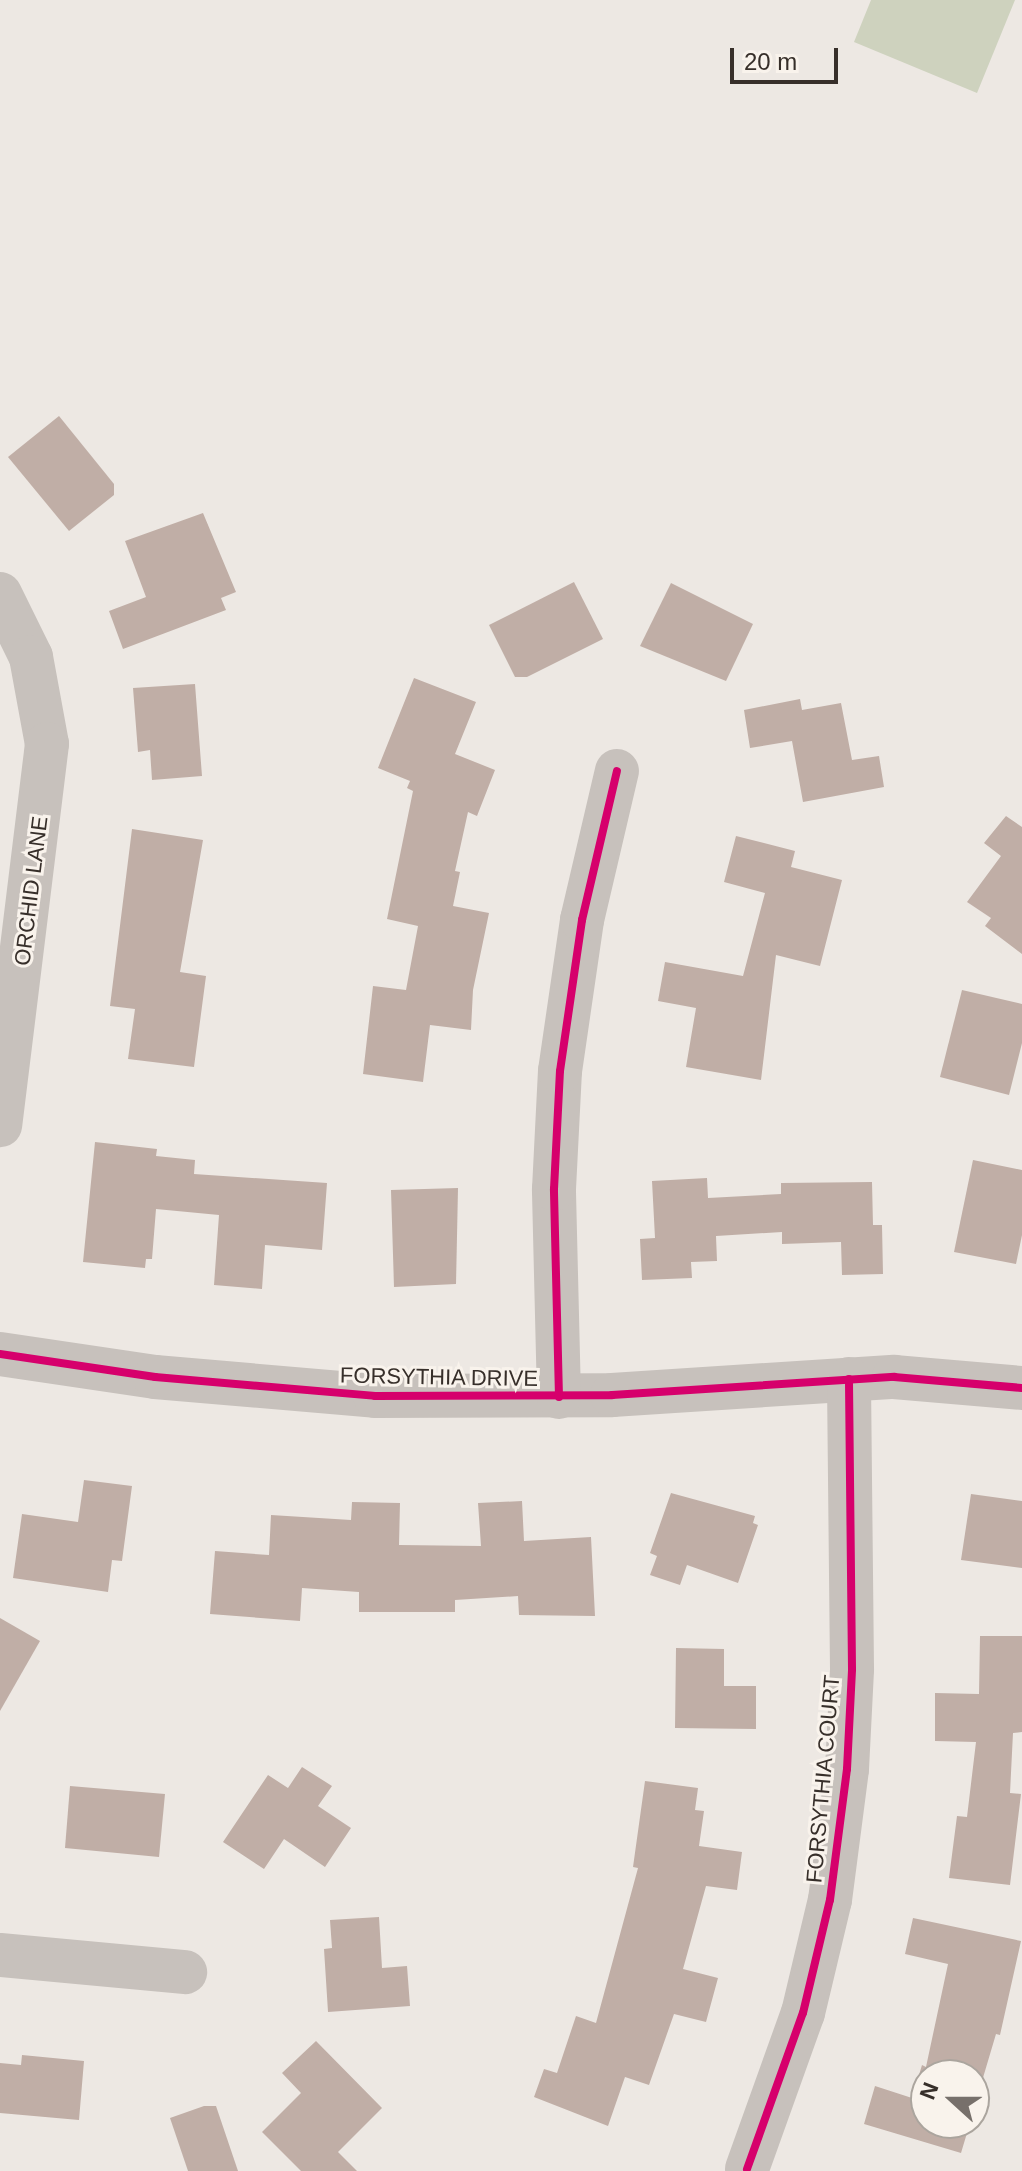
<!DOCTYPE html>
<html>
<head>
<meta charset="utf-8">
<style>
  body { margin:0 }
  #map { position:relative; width:1022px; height:2171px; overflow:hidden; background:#ede8e3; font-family:Helvetica,sans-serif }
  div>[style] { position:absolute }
  .green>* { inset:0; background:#ced2be }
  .building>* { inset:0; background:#c0aea6 }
  .street>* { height:44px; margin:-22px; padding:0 22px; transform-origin:22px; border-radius:22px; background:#c7c1bc }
  .cycleway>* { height:8px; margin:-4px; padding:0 4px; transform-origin:4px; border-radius:4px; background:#d6006c }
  span { translate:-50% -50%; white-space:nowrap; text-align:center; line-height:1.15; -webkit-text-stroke:6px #f9f3ec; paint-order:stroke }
  .street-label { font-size:22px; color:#372f2a }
  .north { position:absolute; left:910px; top:2059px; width:80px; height:80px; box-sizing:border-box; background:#f9f3ec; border:2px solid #aba59e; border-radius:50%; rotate:291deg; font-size:22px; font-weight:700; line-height:32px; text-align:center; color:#372f2a }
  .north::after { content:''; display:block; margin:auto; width:28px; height:36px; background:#77706b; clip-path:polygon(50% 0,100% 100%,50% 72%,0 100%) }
  .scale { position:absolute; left:730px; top:48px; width:108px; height:36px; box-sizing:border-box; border:4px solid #372f2a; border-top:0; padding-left:10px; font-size:24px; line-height:28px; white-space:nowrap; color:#372f2a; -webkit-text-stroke:6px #f9f3ec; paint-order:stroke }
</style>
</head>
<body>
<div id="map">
  <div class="green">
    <i style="clip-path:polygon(871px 0,1015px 0,977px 93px,854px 42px)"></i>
  </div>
  <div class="building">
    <i style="clip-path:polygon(59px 416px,114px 484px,114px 495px,69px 531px,8px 457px)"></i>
    <i style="clip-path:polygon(203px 513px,236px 592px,221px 598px,226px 610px,123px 649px,109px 611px,146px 597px,125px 541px)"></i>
    <i style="clip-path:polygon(574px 582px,603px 639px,527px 677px,515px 677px,489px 625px)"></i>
    <i style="clip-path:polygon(671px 583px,753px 624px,726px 681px,640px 646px)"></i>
    <i style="clip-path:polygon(414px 678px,476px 702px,455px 754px,495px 770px,477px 816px,468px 812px,455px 871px,460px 872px,453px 906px,489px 913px,473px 990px,471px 1030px,430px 1025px,423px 1082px,363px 1074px,373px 986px,406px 990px,418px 926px,387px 919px,413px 791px,407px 788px,410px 781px,378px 768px)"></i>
    <i style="clip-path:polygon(195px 684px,202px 776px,152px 780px,150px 750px,138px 752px,133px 688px)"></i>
    <i style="clip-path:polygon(800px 699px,802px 710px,841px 703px,852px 760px,879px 756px,884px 787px,803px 802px,792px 741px,750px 748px,744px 710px)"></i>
    <i style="clip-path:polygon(1006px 816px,1022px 827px,1022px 954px,985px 926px,991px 918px,967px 902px,1001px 856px,984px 843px)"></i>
    <i style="clip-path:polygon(132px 829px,203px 840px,180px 972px,206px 976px,194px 1067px,128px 1059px,135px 1009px,110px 1006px)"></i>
    <i style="clip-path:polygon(736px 836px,795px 851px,791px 867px,842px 880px,820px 966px,776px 955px,761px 1080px,686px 1067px,696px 1008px,658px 1001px,665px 962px,743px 976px,765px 893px,724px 882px)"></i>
    <i style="clip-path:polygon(962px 990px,1022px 1004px,1022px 1043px,1009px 1095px,940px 1077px)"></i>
    <i style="clip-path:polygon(95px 1142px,157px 1149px,156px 1156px,195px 1160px,194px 1174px,327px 1183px,322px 1250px,265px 1245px,262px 1289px,214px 1285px,219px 1215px,156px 1209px,152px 1259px,146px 1259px,145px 1268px,83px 1262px)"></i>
    <i style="clip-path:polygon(973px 1160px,1022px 1170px,1022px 1235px,1016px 1264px,954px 1252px)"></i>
    <i style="clip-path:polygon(707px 1178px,708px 1198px,781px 1194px,781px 1183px,872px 1182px,873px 1225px,882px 1225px,883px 1274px,842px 1275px,841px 1242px,782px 1244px,782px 1232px,716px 1236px,717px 1261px,691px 1262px,692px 1278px,642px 1280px,640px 1239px,655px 1238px,652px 1181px)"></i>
    <i style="clip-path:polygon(458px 1188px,456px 1284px,394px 1287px,391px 1190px)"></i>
    <i style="clip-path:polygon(84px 1480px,132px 1486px,122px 1561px,112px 1560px,108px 1592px,13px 1578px,22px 1514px,78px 1522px)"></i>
    <i style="clip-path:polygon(671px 1493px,755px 1516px,753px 1523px,758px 1525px,738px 1583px,687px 1565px,680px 1585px,650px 1575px,657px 1556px,650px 1553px)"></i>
    <i style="clip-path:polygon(971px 1494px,1022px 1501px,1022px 1568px,961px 1560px)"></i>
    <i style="clip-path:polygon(522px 1501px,524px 1541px,591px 1537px,595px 1616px,519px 1615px,518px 1596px,455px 1600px,455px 1612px,359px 1612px,359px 1592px,302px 1588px,300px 1621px,210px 1614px,215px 1551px,269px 1555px,271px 1515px,351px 1520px,352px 1502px,400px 1503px,399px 1545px,481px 1546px,478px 1503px)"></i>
    <i style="clip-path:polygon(0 1618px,40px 1641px,0 1711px)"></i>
    <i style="clip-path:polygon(980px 1636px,1022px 1636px,1022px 1732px,1013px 1733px,1010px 1793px,1021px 1794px,1010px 1885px,949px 1878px,957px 1816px,967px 1817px,976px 1742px,935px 1741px,935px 1693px,979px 1694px)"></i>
    <i style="clip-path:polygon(676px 1648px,724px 1649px,724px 1686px,756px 1686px,756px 1729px,675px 1728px)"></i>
    <i style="clip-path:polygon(302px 1767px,332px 1786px,318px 1806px,351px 1828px,325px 1867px,284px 1839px,264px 1869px,223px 1842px,268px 1775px,288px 1788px)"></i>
    <i style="clip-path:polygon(645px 1781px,698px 1788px,695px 1810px,704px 1811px,699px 1846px,742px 1852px,737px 1890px,706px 1886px,683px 1969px,718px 1978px,706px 2022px,674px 2014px,649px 2085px,625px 2077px,608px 2126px,534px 2097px,544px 2069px,557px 2073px,576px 2016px,596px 2023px,638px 1868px,633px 1867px)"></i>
    <i style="clip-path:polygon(70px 1786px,165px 1794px,159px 1857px,65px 1848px)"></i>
    <i style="clip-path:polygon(379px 1917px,382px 1968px,407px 1966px,410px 2006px,328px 2012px,324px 1949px,332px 1948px,330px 1920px)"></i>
    <i style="clip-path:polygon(913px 1918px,1021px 1941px,1000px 2035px,996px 2034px,974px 2108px,974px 2075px,926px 2075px,926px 2123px,970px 2123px,961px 2153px,864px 2124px,875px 2086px,912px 2098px,922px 2065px,926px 2067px,948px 1964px,905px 1954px)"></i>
    <i style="clip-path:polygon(316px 2041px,382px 2108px,338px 2152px,357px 2171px,301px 2171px,262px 2132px,301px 2093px,282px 2073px)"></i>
    <i style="clip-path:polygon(22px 2055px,84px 2061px,79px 2120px,0 2113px,0 2063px,21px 2065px)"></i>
    <i style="clip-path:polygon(204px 2106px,216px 2106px,238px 2171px,188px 2171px,170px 2118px)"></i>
  </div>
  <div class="street">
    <i style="left:0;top:594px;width:70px;rotate:63.8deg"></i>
    <i style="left:31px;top:657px;width:88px;rotate:79.6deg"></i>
    <i style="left:47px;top:744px;width:384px;rotate:97deg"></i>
    <i style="left:0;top:1354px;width:157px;rotate:8.4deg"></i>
    <i style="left:155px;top:1377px;width:221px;rotate:4.9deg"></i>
    <i style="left:375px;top:1396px;width:237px;rotate:-0.2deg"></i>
    <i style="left:612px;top:1395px;width:283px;rotate:-3.7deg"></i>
    <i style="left:894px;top:1377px;width:128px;rotate:4.9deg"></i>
    <i style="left:559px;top:1397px;width:208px;rotate:-91.4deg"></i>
    <i style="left:554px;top:1189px;width:118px;rotate:-87.1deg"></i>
    <i style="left:560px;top:1071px;width:153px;rotate:-81.7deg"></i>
    <i style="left:582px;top:920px;width:153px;rotate:-76.8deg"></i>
    <i style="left:0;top:1955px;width:186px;rotate:5.3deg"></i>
    <i style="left:747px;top:2169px;width:166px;rotate:-70.3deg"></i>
    <i style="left:803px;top:2013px;width:116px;rotate:-76.6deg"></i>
    <i style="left:830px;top:1900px;width:132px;rotate:-82.6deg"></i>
    <i style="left:847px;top:1769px;width:100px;rotate:-87.1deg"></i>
    <i style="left:852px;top:1669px;width:290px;rotate:-90.6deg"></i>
  </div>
  <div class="cycleway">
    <i style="left:0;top:1354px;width:157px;rotate:8.4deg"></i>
    <i style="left:155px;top:1377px;width:221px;rotate:4.9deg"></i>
    <i style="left:375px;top:1396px;width:237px;rotate:-0.2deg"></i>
    <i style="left:612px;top:1395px;width:283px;rotate:-3.7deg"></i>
    <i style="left:894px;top:1377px;width:128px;rotate:4.9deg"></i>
    <i style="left:559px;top:1397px;width:208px;rotate:-91.4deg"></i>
    <i style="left:554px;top:1189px;width:118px;rotate:-87.1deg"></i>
    <i style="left:560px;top:1071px;width:153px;rotate:-81.7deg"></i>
    <i style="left:582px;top:920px;width:153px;rotate:-76.8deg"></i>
    <i style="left:747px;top:2169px;width:166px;rotate:-70.3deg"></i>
    <i style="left:803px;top:2013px;width:116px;rotate:-76.6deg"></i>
    <i style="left:830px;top:1900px;width:132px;rotate:-82.6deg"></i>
    <i style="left:847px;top:1769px;width:100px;rotate:-87.1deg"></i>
    <i style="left:852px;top:1669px;width:290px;rotate:-90.6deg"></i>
  </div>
  <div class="street-label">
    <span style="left:31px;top:891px;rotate:-83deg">ORCHID LANE</span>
    <span style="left:439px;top:1377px;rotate:1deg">FORSYTHIA DRIVE</span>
    <span style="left:823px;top:1779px;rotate:-85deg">FORSYTHIA COURT</span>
  </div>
  <div class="north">N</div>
  <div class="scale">20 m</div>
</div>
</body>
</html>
